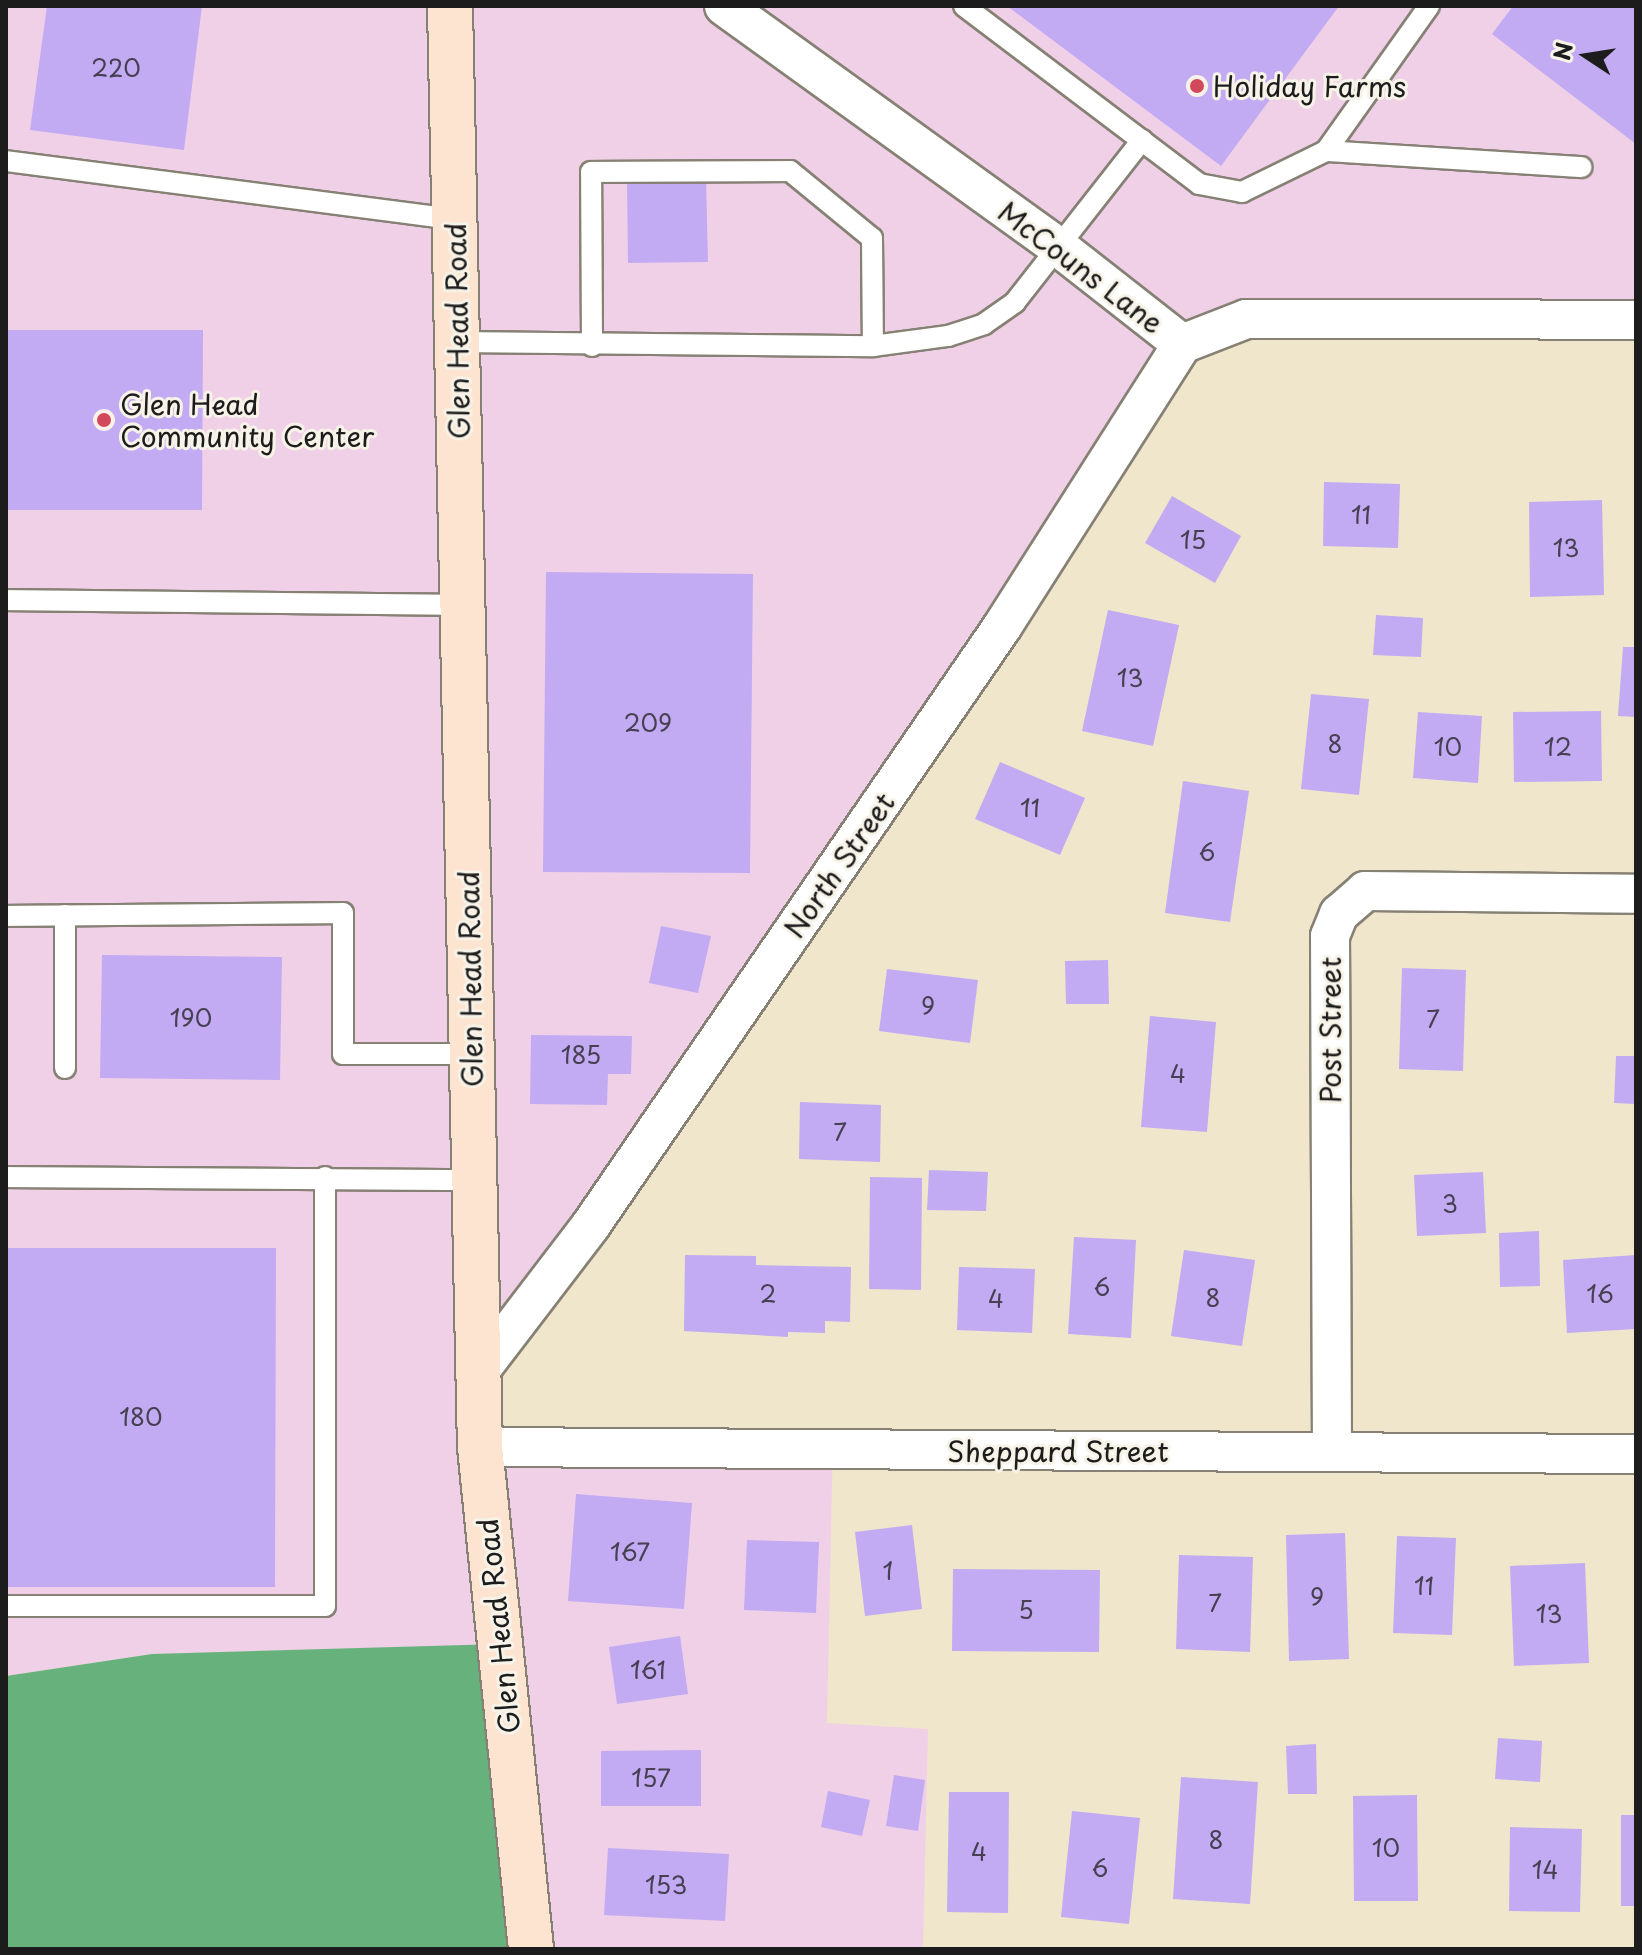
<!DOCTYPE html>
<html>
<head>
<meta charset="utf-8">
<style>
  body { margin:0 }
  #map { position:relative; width:1642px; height:1955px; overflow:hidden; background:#efe6cb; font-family:"Playpen Sans",sans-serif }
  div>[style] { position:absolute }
  .built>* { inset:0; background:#efd0e7 }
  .forest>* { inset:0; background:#67b27c }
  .building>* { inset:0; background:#c2abf3 }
  .roads { filter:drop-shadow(2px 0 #868174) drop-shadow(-2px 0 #868174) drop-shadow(0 2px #868174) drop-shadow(0 -2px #868174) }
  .lane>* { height:20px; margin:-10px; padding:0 10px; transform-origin:10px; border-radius:10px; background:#fff }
  .street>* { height:38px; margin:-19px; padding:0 19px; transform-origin:19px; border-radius:19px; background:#fff }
  .secondary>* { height:44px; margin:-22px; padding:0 22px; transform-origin:22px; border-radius:22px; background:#fde4d0 }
  .dots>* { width:22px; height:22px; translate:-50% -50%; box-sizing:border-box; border:4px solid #f7f3e8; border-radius:50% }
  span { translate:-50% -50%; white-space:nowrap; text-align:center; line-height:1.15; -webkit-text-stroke:6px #f7f3e8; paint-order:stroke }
  .number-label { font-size:24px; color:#464052 }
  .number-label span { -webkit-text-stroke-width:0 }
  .poi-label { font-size:28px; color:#1c1c1c }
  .left { translate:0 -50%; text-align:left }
  .street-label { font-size:28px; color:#1c1c1c }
  .frame { position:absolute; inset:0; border:8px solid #1c1c1c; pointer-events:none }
  .north { position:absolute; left:1546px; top:16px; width:80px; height:80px; -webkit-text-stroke:6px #f7f3e8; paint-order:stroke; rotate:282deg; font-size:22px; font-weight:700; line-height:32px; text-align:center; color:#1c1c1c }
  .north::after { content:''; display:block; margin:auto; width:28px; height:36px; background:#1c1c1c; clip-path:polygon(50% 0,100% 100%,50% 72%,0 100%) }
</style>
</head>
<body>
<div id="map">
  <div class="built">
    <i style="clip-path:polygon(6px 6px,1636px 6px,1636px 321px,1246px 319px,1182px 344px,478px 1373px,480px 1447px,833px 1435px,827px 1723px,928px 1729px,923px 1949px,531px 1949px,152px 1654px,6px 1676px)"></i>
  </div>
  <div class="forest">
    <i style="clip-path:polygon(500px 1644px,531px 1949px,6px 1949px,6px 1676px,152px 1654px)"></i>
  </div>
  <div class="building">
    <i style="clip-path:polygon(47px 6px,202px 6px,184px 150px,30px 130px)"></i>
    <i style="clip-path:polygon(1007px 6px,1339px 6px,1221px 166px)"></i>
    <i style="clip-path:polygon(1513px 6px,1636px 6px,1636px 144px,1492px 34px)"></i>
    <i style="clip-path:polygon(706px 178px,708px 262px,628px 263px,627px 179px)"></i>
    <i style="clip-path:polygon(6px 330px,203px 330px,202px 510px,6px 510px)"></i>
    <i style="clip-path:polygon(1324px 482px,1400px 484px,1398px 548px,1323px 546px)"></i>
    <i style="clip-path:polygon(1172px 496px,1241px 536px,1215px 583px,1145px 543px)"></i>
    <i style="clip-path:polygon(1602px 500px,1604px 595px,1530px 597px,1529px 502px)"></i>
    <i style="clip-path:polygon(546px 572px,753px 574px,750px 873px,543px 872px)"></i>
    <i style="clip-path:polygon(1108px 610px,1179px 625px,1153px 746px,1082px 731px)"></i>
    <i style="clip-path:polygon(1376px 615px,1423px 618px,1421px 657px,1373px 655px)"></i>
    <i style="clip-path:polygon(1623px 647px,1636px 647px,1636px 717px,1618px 716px)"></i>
    <i style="clip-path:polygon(1311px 694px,1369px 699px,1359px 795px,1301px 789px)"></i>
    <i style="clip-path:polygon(1601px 711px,1602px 781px,1514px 782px,1513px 712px)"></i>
    <i style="clip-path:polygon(1418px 712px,1482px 716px,1478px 783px,1413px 778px)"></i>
    <i style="clip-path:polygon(1000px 762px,1085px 798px,1060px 855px,975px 819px)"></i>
    <i style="clip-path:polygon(1183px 781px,1249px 791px,1230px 922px,1165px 913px)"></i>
    <i style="clip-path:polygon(661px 926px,711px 936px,698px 993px,649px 983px)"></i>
    <i style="clip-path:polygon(102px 955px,282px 957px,280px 1080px,100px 1078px)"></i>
    <i style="clip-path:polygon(1108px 960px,1109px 1004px,1066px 1004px,1065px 961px)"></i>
    <i style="clip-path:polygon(1402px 968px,1466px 970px,1463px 1071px,1399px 1069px)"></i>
    <i style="clip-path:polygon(887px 969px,978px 980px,970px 1043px,879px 1031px)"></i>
    <i style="clip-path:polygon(1150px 1016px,1216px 1022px,1207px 1132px,1141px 1127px)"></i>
    <i style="clip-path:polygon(531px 1035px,632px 1036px,631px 1074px,608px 1074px,607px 1105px,530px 1104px)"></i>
    <i style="clip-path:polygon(1616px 1056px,1636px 1056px,1636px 1104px,1614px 1103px)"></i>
    <i style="clip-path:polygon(800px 1102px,881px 1105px,880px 1162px,799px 1159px)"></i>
    <i style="clip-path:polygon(929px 1170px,988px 1172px,986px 1211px,927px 1210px)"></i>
    <i style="clip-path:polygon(1483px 1172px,1486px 1233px,1417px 1236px,1414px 1175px)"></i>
    <i style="clip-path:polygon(870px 1177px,922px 1178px,921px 1290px,869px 1289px)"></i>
    <i style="clip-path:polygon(1539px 1231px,1540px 1286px,1500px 1287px,1499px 1233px)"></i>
    <i style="clip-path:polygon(1074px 1237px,1136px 1240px,1131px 1338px,1068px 1334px)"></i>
    <i style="clip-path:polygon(6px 1248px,276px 1248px,275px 1587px,6px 1587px)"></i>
    <i style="clip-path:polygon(1184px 1250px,1255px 1260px,1242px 1346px,1171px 1336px)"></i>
    <i style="clip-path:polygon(685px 1255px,756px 1256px,756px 1265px,851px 1267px,850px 1322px,825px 1321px,825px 1333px,788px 1332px,788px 1337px,684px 1331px)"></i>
    <i style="clip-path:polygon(1636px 1255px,1636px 1329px,1567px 1333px,1563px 1260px)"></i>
    <i style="clip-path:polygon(959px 1267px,1035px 1269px,1032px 1333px,957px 1330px)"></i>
    <i style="clip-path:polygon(576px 1494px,692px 1503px,684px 1609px,568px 1601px)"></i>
    <i style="clip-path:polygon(912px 1525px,922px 1609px,865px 1616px,855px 1532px)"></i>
    <i style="clip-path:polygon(1345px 1533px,1349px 1659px,1289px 1661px,1286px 1535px)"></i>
    <i style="clip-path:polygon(1397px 1536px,1456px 1538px,1452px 1635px,1393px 1633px)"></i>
    <i style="clip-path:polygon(747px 1540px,819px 1542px,816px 1613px,744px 1610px)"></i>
    <i style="clip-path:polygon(1179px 1555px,1253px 1557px,1250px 1652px,1176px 1649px)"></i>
    <i style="clip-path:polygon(1585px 1563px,1589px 1663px,1514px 1666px,1510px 1566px)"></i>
    <i style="clip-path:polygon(953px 1569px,1100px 1570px,1099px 1652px,952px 1651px)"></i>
    <i style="clip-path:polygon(680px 1636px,688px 1694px,617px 1704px,609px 1647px)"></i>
    <i style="clip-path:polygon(1498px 1738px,1542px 1741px,1540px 1782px,1495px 1779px)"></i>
    <i style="clip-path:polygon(1316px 1744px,1317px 1794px,1288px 1794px,1286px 1746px)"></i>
    <i style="clip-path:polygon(701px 1750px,701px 1806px,601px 1806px,601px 1751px)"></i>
    <i style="clip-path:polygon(894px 1775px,925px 1780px,918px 1831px,886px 1826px)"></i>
    <i style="clip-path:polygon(1181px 1777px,1258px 1782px,1250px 1904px,1173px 1899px)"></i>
    <i style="clip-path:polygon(828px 1791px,870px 1800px,862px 1836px,821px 1827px)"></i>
    <i style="clip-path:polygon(949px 1792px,1009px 1792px,1008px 1913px,947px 1912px)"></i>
    <i style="clip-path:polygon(1417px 1795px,1418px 1901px,1354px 1901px,1353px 1796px)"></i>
    <i style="clip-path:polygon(1072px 1811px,1140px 1818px,1129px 1924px,1061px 1917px)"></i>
    <i style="clip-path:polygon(1621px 1815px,1636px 1815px,1636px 1906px,1621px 1906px)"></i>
    <i style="clip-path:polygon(1510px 1827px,1582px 1829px,1580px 1912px,1509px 1911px)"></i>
    <i style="clip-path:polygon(608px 1848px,729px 1854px,725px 1921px,604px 1915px)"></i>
  </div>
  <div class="roads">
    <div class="lane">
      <i style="left:964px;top:6px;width:295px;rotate:37.1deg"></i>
      <i style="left:1199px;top:184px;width:44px;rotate:10.5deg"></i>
      <i style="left:1242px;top:192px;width:93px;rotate:-26deg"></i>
      <i style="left:1326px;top:151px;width:178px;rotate:-54.6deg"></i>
      <i style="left:1326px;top:151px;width:256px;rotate:3.6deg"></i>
      <i style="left:6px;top:161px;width:452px;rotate:7.4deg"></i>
      <i style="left:457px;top:342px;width:416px;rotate:0.6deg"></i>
      <i style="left:873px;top:346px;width:76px;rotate:-7.6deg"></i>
      <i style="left:948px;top:336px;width:38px;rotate:-18deg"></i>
      <i style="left:984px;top:324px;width:38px;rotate:-35deg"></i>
      <i style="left:1015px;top:302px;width:206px;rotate:-51.9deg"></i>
      <i style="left:592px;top:346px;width:174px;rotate:-90.3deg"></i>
      <i style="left:591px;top:172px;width:199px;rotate:-0.3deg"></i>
      <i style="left:790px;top:171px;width:106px;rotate:39.3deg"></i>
      <i style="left:872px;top:238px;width:108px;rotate:89.5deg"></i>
      <i style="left:6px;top:600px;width:456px;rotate:0.6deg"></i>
      <i style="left:65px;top:915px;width:153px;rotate:90deg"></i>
      <i style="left:6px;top:916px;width:337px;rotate:-0.5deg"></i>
      <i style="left:343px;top:913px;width:141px;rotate:90deg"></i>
      <i style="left:343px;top:1054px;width:129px"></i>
      <i style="left:6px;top:1177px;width:468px;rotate:0.4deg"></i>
      <i style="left:6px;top:1606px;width:319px"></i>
      <i style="left:325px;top:1606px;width:429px;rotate:-90deg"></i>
    </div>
    <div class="street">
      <i style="left:724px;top:6px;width:415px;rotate:35.8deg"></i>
      <i style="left:1061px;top:249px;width:154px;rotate:38.1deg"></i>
      <i style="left:1182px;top:344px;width:69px;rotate:-21.3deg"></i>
      <i style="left:1246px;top:319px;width:390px;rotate:0.1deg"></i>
      <i style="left:478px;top:1373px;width:186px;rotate:-52.6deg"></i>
      <i style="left:591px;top:1225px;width:726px;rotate:-55.5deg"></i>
      <i style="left:1002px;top:627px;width:335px;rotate:-57.5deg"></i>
      <i style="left:480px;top:1447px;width:1156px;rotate:0.35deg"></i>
      <i style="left:1332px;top:1452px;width:516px;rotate:-90.22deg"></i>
      <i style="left:1330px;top:936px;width:24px;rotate:-68deg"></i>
      <i style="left:1339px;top:914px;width:35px;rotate:-41deg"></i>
      <i style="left:1365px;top:891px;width:271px;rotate:0.6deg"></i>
    </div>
    <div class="secondary">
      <i style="left:450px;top:6px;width:1441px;rotate:88.81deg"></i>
      <i style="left:480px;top:1447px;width:505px;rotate:84.2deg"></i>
    </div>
  </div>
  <div class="dots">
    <i style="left:1197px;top:86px;background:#d1495b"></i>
    <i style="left:104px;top:420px;background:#d1495b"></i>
  </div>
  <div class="number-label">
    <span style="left:116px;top:68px">220</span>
    <span style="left:1361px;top:515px">11</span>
    <span style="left:1193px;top:540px">15</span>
    <span style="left:1566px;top:548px">13</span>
    <span style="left:1130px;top:678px">13</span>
    <span style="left:648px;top:723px">209</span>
    <span style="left:1335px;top:744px">8</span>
    <span style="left:1448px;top:747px">10</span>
    <span style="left:1558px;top:747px">12</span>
    <span style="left:1030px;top:808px">11</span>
    <span style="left:1207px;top:852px">6</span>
    <span style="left:928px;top:1006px">9</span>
    <span style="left:191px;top:1018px">190</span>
    <span style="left:1433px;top:1019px">7</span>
    <span style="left:581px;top:1055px">185</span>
    <span style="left:1178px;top:1074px">4</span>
    <span style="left:840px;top:1132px">7</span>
    <span style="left:1450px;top:1204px">3</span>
    <span style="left:1102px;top:1287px">6</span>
    <span style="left:768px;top:1294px">2</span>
    <span style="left:1600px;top:1294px">16</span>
    <span style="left:1213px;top:1298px">8</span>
    <span style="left:996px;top:1299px">4</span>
    <span style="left:141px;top:1417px">180</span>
    <span style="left:630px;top:1552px">167</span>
    <span style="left:888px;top:1571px">1</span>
    <span style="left:1424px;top:1586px">11</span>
    <span style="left:1317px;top:1597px">9</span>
    <span style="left:1215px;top:1603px">7</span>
    <span style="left:1026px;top:1610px">5</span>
    <span style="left:1549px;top:1614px">13</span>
    <span style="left:648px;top:1670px">161</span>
    <span style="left:651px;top:1778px">157</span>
    <span style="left:1216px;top:1840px">8</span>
    <span style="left:1386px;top:1848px">10</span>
    <span style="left:979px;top:1852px">4</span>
    <span style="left:1100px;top:1868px">6</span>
    <span style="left:1545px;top:1870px">14</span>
    <span style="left:666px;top:1885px">153</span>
  </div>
  <div class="poi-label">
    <span class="left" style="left:1213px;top:86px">Holiday Farms</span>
    <span class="left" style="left:120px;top:420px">Glen Head<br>Community Center</span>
  </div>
  <div class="street-label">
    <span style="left:1081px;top:267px;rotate:37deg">McCouns Lane</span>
    <span style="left:457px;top:331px;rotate:-91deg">Glen Head Road</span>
    <span style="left:839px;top:865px;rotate:-55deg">North Street</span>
    <span style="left:470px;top:979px;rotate:-91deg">Glen Head Road</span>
    <span style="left:1330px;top:1030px;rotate:-90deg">Post Street</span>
    <span style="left:1058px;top:1451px">Sheppard Street</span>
    <span style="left:498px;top:1626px;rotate:-96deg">Glen Head Road</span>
  </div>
  <div class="frame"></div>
  <div class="north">N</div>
</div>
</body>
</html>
